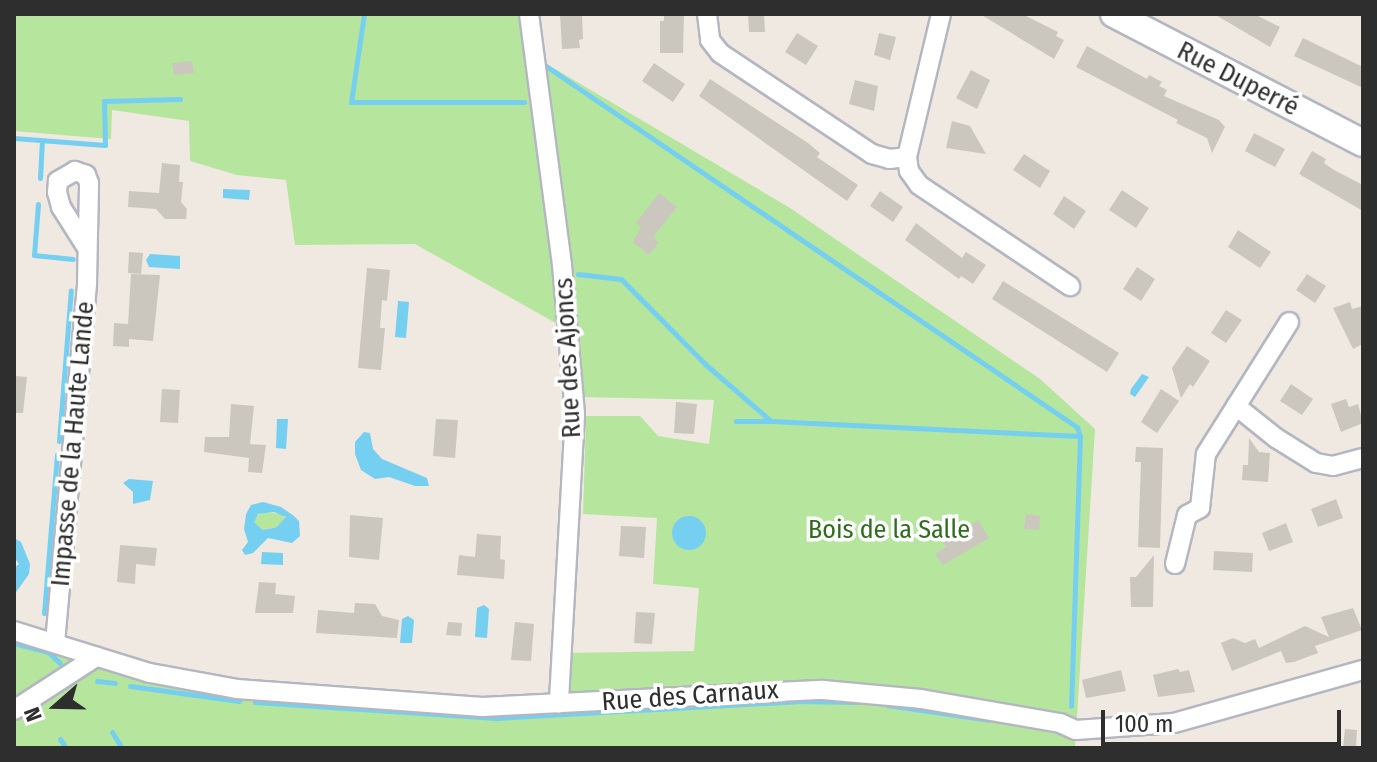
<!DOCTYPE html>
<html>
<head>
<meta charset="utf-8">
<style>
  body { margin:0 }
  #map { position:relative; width:1377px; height:762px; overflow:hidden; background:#efe9e1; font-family:"Fira Sans Condensed",sans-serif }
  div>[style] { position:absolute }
  .green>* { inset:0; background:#b6e59e }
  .water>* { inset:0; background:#75cff0 }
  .round { border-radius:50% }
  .stream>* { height:5px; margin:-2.5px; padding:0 2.5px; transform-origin:2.5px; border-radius:2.5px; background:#75cff0 }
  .building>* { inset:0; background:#cbc7bf }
  .roads { filter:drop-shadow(2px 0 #b4b7c1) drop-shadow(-2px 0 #b4b7c1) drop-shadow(0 2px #b4b7c1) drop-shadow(0 -2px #b4b7c1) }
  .street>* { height:18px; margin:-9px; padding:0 9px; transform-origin:9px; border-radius:9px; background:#fff }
  .secondary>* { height:26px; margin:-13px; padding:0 13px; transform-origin:13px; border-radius:13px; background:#fff }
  span { translate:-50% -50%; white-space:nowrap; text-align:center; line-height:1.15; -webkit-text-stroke:7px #fff; paint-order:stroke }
  .street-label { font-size:26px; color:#2e2e2e }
  .park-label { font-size:26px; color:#2c6e1b }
  .frame { position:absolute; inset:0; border:16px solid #2e2e2e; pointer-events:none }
  .north { position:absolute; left:16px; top:666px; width:80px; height:80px; -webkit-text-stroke:6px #fff; paint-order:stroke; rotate:250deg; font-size:22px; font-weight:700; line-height:32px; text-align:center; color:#2e2e2e }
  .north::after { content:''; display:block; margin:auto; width:28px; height:36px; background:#2e2e2e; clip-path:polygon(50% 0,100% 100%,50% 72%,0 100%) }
  .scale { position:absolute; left:1101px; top:710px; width:240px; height:36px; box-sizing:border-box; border:4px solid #2e2e2e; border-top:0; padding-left:10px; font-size:24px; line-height:28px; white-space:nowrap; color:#2e2e2e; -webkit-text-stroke:6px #fff; paint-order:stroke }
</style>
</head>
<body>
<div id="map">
  <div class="green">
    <i style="clip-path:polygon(14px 14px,520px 14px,523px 50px,790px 208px,1040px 379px,1095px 429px,1075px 748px,14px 748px,14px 631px,191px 683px,559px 704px,563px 653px,694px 651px,699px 588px,653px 584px,657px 518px,583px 514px,586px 416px,640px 416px,658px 436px,709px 444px,714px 400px,583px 397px,579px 336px,415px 244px,295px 245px,286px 180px,237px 175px,190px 161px,189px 121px,112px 110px,111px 139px,14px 131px)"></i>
    <i style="clip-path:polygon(264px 512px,283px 514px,286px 520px,277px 527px,263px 530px,254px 522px,254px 517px)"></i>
  </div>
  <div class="water">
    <i style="clip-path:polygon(223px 189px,250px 190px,249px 200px,223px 198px)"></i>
    <i style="clip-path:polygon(150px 254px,180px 256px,180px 269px,149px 267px,146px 260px)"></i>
    <i style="clip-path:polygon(398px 301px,409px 302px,406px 338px,395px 337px)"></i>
    <i style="clip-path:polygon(1142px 374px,1149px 377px,1135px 397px,1130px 394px,1131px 389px)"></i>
    <i style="clip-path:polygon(277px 419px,288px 419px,286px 449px,276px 448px)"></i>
    <i style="clip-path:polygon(364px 432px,370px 433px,373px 449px,382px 459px,427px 478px,429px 486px,415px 486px,389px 477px,375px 479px,361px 470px,355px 454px,355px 442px)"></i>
    <i style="clip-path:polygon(129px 479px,153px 481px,150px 500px,133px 504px,133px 492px,123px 483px)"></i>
    <i style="clip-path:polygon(evenodd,263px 502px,281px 507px,294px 516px,299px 521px,300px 536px,292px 543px,268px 538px,253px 553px,245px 555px,242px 550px,248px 542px,244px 529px,246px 514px,251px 505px,263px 502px,274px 512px,286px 517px,277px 527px,263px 530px,254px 522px,258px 514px,274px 512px)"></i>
    <i class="round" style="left:672px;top:516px;width:34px;height:34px"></i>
    <i style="clip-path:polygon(14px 538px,21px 542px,30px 564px,29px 574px,14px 595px,14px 568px,19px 564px,14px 557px)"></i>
    <i style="clip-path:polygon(262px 552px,283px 553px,283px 565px,261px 564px)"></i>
    <i style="clip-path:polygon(484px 605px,489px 609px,487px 638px,475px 637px,477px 608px)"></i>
    <i style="clip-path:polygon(408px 616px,414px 620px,412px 643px,400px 643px,402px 619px)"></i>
  </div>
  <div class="stream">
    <i style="left:364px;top:14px;width:89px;rotate:98.4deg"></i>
    <i style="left:351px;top:102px;width:173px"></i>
    <i style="left:543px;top:64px;width:646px;rotate:34.21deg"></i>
    <i style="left:1077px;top:427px;width:9px;rotate:72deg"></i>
    <i style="left:1080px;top:436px;width:270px;rotate:91.9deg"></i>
    <i style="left:14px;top:138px;width:91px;rotate:4.4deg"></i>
    <i style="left:105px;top:145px;width:44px;rotate:-91.3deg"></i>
    <i style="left:104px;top:101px;width:76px;rotate:-1.5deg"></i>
    <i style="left:40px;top:178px;width:37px;rotate:-87deg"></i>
    <i style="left:38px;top:204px;width:51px;rotate:94.5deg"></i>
    <i style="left:34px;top:255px;width:39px;rotate:6deg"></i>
    <i style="left:578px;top:274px;width:43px;rotate:6.6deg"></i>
    <i style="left:621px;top:279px;width:120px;rotate:45.3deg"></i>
    <i style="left:705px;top:364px;width:87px;rotate:40.8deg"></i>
    <i style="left:771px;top:421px;width:309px;rotate:2.8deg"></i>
    <i style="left:736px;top:421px;width:35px"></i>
    <i style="left:59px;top:441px;width:151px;rotate:-85.5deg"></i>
    <i style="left:44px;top:613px;width:159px;rotate:-85.3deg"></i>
    <i style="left:14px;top:643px;width:35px;rotate:15deg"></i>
    <i style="left:48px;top:652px;width:16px;rotate:43deg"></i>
    <i style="left:97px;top:681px;width:18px;rotate:6deg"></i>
    <i style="left:130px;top:686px;width:110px;rotate:7.8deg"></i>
    <i style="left:255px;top:702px;width:242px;rotate:3.8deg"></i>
    <i style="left:496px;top:718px;width:302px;rotate:-3.2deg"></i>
    <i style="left:798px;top:701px;width:59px;rotate:1deg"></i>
    <i style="left:887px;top:705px;width:102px;rotate:8.4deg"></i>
    <i style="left:112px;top:732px;width:19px;rotate:58deg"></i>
    <i style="left:60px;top:739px;width:11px;rotate:56deg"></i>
  </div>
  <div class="building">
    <i style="clip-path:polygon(560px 14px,582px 14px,583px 39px,579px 40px,580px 48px,562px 49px)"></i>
    <i style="clip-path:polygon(664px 14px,684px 14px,683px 53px,660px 53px,660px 21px,664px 21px)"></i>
    <i style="clip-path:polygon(748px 14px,764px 14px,765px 32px,749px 32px)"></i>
    <i style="clip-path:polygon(980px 14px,1022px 14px,1058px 32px,1056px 36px,1064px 40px,1054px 59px)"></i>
    <i style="clip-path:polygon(1214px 14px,1254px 14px,1280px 27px,1270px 47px)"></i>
    <i style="clip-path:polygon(797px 33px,818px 46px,806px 65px,785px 52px)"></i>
    <i style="clip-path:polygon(879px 33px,896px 37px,890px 60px,874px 55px)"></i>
    <i style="clip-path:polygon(1303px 38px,1363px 67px,1363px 88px,1294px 56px)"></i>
    <i style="clip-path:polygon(1087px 46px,1147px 79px,1149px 75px,1162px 82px,1159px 86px,1167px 90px,1164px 96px,1219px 120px,1225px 127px,1212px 153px,1207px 138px,1176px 123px,1178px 120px,1076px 67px)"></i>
    <i style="clip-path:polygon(192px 61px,194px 73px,174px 75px,172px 63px)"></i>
    <i style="clip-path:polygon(654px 63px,685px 84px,673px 102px,642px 81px)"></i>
    <i style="clip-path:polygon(971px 70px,990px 80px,977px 109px,956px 98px)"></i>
    <i style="clip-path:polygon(710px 79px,808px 143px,820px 153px,817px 157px,858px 185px,847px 201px,699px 96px)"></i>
    <i style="clip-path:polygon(855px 80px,878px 86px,874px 111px,849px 104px)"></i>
    <i style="clip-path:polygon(952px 121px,970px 126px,986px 154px,946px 148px)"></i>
    <i style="clip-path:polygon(1254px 133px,1285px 149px,1275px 167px,1245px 151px)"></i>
    <i style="clip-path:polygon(1312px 151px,1326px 159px,1324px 163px,1334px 170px,1363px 185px,1363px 211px,1299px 174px)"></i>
    <i style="clip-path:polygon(1024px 154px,1050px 171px,1040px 188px,1013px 170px)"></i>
    <i style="clip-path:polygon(162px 163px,180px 165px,179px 182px,183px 182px,181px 202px,187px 209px,186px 219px,165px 219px,156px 209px,128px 207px,129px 191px,159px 193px)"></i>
    <i style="clip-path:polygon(1122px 190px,1149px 208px,1136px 228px,1109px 210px)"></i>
    <i style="clip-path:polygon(880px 191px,903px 207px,893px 222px,870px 206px)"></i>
    <i style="clip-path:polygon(659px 193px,677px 207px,653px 237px,659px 242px,649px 255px,633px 242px,641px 227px,636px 223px)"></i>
    <i style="clip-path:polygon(1064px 196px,1086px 211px,1074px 229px,1053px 214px)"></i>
    <i style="clip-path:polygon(916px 223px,962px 258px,966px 252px,986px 265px,973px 284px,961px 276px,959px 279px,905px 240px)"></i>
    <i style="clip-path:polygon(1238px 230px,1271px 252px,1260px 268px,1228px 247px)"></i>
    <i style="clip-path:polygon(129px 252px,143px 253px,141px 274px,128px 273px)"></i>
    <i style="clip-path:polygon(1137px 267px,1155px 279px,1141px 301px,1123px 289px)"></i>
    <i style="clip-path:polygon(367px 268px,390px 270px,387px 301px,382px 300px,380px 328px,385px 328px,381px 370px,358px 368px)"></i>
    <i style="clip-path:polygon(131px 274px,160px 275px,153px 341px,129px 339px,129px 347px,113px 346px,114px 323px,128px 324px)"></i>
    <i style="clip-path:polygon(1307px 274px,1326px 286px,1315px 303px,1296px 290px)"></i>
    <i style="clip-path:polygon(1003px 281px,1119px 353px,1107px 372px,992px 299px)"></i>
    <i style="clip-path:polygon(1350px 302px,1352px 309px,1363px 306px,1363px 344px,1353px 349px,1333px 308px)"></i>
    <i style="clip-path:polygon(1226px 310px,1242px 320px,1226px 343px,1211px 333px)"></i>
    <i style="clip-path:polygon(1187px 346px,1210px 361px,1193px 387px,1190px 384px,1181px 398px,1172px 368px)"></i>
    <i style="clip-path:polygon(14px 376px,27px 377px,23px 413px,14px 413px)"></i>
    <i style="clip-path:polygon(1291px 384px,1313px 399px,1302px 415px,1280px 401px)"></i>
    <i style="clip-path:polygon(162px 389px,180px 390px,178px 423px,160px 422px)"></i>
    <i style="clip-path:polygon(1161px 389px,1179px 401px,1157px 433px,1141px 422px)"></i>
    <i style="clip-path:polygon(1346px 399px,1349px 407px,1358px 404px,1363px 423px,1341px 432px,1331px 404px)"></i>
    <i style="clip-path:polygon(676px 402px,697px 404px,694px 434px,674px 433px)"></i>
    <i style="clip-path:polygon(231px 404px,254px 406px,250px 444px,266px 445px,262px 473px,248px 472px,249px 458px,204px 452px,205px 437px,229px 437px)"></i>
    <i style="clip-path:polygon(436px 419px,458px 420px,455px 458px,433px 456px)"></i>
    <i style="clip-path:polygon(1249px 438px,1259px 452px,1270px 453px,1268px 482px,1242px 480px,1243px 465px,1248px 465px)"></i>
    <i style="clip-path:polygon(1136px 447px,1163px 448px,1160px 548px,1138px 547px,1141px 462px,1135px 462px)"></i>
    <i style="clip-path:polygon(1336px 499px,1343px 518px,1318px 527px,1311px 509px)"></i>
    <i style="clip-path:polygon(1026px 514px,1040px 516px,1039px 530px,1024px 529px)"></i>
    <i style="clip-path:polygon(350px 515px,383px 518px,379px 560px,349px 557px)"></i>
    <i style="clip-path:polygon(978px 520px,989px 538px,943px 565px,935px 554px,946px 547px,943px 543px)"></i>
    <i style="clip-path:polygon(1286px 523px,1293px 542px,1269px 551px,1262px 533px)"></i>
    <i style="clip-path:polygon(621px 526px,646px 527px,644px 558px,619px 556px)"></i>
    <i style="clip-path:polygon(477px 534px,501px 536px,500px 559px,505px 560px,504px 579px,457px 575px,459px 555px,475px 557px)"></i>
    <i style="clip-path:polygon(120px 545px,157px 548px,155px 566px,136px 564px,135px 584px,117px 582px)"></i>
    <i style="clip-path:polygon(1214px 551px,1253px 553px,1252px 572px,1213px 570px)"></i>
    <i style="clip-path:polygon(1154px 555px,1153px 607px,1131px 607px,1130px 577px,1136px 577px)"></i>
    <i style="clip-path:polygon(259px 582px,276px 583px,275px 594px,295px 596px,293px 613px,255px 613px)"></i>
    <i style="clip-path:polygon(355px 603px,375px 604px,382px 616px,399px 620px,397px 638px,316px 633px,318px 610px,354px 613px)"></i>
    <i style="clip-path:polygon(1353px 608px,1362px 630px,1315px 646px,1318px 653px,1294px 662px,1286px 663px,1281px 651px,1232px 671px,1221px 643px,1233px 638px,1245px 643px,1255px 639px,1259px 648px,1305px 626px,1329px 637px,1321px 617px)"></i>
    <i style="clip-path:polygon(636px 612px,655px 613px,652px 644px,634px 643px)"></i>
    <i style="clip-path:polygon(448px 622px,462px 623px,461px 636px,446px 635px)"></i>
    <i style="clip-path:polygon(515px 622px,534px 624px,531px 661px,511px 660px)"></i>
    <i style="clip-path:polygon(1178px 669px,1180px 672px,1189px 670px,1195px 692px,1158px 697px,1153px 675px)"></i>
    <i style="clip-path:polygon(1121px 670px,1126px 691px,1086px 698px,1082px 680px)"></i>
    <i style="clip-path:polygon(1345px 729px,1357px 730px,1356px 748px,1343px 748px)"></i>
  </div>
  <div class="roads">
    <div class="street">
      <i style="left:529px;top:14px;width:253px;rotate:82.5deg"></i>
      <i style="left:562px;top:265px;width:150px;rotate:85deg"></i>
      <i style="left:575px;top:414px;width:290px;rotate:93.2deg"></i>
      <i style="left:707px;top:14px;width:26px;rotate:83deg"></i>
      <i style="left:710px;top:40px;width:16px;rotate:52deg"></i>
      <i style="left:720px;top:53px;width:182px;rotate:33.6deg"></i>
      <i style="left:872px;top:154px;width:18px;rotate:16deg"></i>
      <i style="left:889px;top:159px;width:18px;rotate:-6deg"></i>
      <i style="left:907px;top:157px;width:147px;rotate:-76.6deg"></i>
      <i style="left:907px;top:157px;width:14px;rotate:82deg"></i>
      <i style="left:909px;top:171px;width:17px;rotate:54deg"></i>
      <i style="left:919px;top:185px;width:182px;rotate:33.8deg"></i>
      <i style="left:1236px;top:406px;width:51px;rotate:38.7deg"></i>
      <i style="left:1276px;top:438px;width:47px;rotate:32deg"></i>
      <i style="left:1316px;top:463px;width:17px;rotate:10deg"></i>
      <i style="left:1333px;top:466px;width:31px;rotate:-15deg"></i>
      <i style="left:1175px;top:564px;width:50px;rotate:-76.2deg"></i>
      <i style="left:1187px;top:515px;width:15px;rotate:-28deg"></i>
      <i style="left:1200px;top:508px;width:54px;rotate:-83.7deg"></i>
      <i style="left:1206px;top:454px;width:156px;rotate:-57.8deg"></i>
      <i style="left:14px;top:631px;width:142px;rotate:17.2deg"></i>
      <i style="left:150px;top:673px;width:88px;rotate:10.4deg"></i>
      <i style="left:237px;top:689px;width:246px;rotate:4.2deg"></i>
      <i style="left:482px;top:707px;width:341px;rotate:-2.9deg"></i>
      <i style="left:823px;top:690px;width:98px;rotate:5.2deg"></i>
      <i style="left:921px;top:699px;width:141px;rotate:9.8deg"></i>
      <i style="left:1060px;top:723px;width:17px;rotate:24deg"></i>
      <i style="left:1076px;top:730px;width:98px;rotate:-4.1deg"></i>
      <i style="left:1174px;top:723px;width:196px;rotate:-15.7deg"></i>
      <i style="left:55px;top:643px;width:362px;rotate:-84.9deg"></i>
      <i style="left:87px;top:282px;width:99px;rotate:-88.8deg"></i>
      <i style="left:89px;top:183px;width:9px;rotate:-111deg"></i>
      <i style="left:86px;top:175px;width:12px;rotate:-160deg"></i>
      <i style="left:75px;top:171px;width:20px;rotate:150deg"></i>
      <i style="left:58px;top:181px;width:11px;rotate:95deg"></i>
      <i style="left:57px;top:192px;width:16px;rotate:75deg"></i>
      <i style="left:61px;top:207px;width:45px;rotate:57.7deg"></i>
      <i style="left:14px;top:710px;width:98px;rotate:-32.9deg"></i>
    </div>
    <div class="secondary">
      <i style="left:1114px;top:14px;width:280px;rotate:27.4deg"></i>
    </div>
  </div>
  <div class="street-label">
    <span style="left:1238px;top:79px;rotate:27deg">Rue Duperré</span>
    <span style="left:568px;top:358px;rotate:-93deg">Rue des Ajoncs</span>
    <span style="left:73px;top:444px;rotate:-85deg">Impasse de la Haute Lande</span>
    <span style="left:690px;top:696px;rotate:-4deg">Rue des Carnaux</span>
  </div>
  <div class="park-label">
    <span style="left:889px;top:530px">Bois de la Salle</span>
  </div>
  <div class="frame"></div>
  <div class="north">N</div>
  <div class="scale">100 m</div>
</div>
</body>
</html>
